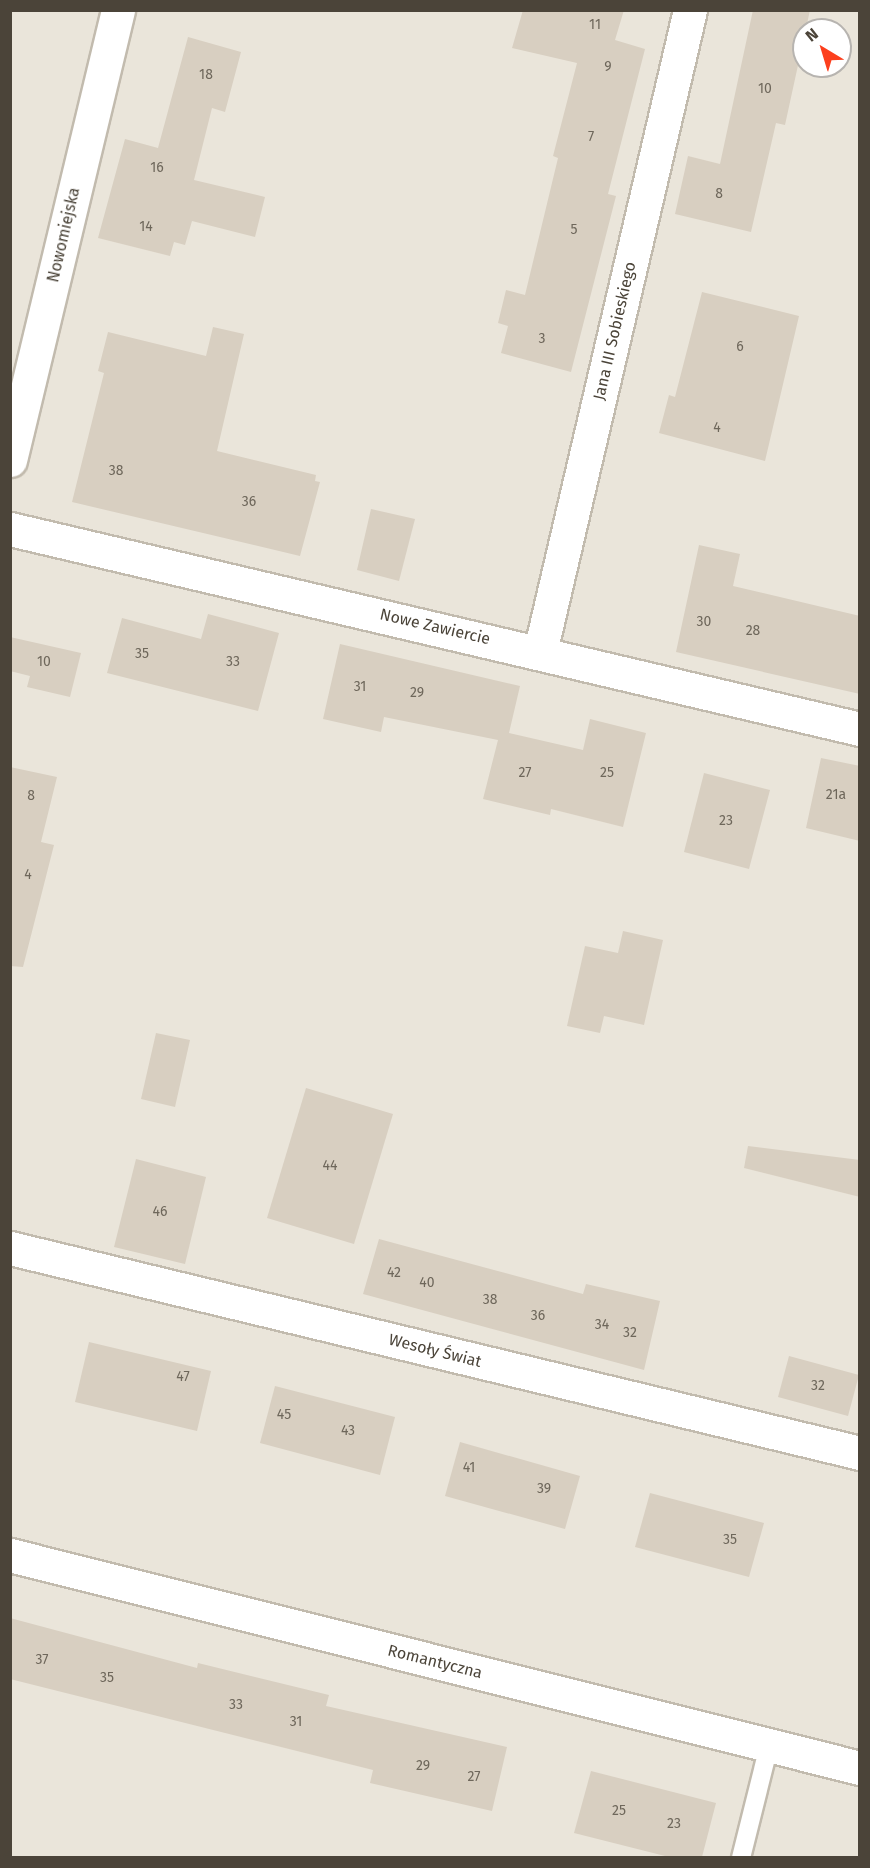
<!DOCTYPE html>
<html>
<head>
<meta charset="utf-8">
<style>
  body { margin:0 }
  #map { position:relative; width:870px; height:1868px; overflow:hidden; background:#f6f3ec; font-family:"Fira Sans",sans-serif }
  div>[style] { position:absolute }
  .residential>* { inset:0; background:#eae5da }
  .building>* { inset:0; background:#d8cfc1 }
  .roads { filter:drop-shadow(2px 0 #c2bbae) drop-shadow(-2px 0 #c2bbae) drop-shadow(0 2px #c2bbae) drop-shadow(0 -2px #c2bbae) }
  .service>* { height:18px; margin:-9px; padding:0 9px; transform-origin:9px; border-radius:9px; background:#fff }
  .minor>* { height:33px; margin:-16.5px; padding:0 16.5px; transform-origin:16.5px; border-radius:16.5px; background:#fff }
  span { translate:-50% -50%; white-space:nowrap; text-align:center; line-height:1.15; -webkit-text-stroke:4.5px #fff; paint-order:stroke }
  .number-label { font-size:14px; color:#6e675b }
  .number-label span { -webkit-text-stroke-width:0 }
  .street-label { font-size:16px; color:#4b4439 }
  .frame { position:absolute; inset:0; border:12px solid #4b4439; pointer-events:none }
  .north { position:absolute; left:792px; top:18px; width:60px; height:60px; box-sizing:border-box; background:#fff; border:2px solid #b7b4b0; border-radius:50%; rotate:322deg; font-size:16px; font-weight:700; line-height:24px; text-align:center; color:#4b4439 }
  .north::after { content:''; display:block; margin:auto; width:21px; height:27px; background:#fc3f1d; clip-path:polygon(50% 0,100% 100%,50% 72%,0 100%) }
</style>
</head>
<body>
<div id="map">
  <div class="residential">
    <i style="clip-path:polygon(evenodd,11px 11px,859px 11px,859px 1857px,11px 1857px,11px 11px,804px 30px,840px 30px,840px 66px,804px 66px,804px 30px)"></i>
  </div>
  <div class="building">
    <i style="clip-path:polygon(523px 10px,624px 10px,615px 40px,645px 49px,608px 194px,616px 196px,571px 372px,501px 353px,508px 326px,498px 323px,506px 290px,525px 295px,558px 158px,553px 156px,577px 63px,512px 48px)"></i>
    <i style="clip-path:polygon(753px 10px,810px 10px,785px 125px,776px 123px,751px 232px,675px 214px,688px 156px,720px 164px)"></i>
    <i style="clip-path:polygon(188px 37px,241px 52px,225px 112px,212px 108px,194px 180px,265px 197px,255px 237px,192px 221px,185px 245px,174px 242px,170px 256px,98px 238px,125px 139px,158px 148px)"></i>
    <i style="clip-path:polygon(702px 292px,799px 316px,765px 461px,659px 433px,669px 395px,675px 397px)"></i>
    <i style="clip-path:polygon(213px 327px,244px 334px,217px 451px,316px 475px,315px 481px,320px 482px,300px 556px,72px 502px,104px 373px,98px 371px,108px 332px,206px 356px)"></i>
    <i style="clip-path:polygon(371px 509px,415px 519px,399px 581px,357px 570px)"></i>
    <i style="clip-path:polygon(699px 545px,740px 554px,733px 586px,860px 616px,860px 694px,676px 652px)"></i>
    <i style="clip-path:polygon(208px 614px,279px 633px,258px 711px,107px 673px,122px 618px,201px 639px)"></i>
    <i style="clip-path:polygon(10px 637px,81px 653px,70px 697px,27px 687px,30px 676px,10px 671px)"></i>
    <i style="clip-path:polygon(340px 644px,520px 686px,509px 733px,583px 750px,590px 719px,646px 733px,623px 827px,551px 809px,550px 815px,483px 799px,498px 740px,384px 717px,381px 732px,323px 719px)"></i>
    <i style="clip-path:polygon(821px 758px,860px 766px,860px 841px,806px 828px)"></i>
    <i style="clip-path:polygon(10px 767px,57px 777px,41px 842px,54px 845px,23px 967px,10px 966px)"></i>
    <i style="clip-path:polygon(704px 773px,770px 790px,749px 869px,684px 852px)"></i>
    <i style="clip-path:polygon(623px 931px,663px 940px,644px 1025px,604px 1016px,600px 1033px,567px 1026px,585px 946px,618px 953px)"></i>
    <i style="clip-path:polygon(156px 1033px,190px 1040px,175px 1107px,141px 1099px)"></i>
    <i style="clip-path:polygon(306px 1088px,393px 1114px,354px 1244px,267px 1218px)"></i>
    <i style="clip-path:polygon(748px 1146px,860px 1160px,860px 1197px,744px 1168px)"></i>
    <i style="clip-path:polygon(136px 1159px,206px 1177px,185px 1264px,114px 1247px)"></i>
    <i style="clip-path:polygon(379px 1239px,583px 1294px,586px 1284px,660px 1301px,644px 1370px,363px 1294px)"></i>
    <i style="clip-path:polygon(89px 1342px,211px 1371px,197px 1431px,75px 1402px)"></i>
    <i style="clip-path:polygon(789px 1356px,859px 1375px,848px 1416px,778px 1397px)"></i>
    <i style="clip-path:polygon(275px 1386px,395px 1417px,380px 1475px,260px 1443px)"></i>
    <i style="clip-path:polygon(460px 1442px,580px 1476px,565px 1529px,445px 1496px)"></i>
    <i style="clip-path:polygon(650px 1493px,764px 1523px,749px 1577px,635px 1547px)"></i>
    <i style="clip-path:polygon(10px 1618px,197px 1668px,198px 1663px,329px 1695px,326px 1706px,507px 1747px,492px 1811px,370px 1783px,373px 1770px,10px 1679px)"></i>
    <i style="clip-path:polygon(591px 1771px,716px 1803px,702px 1857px,669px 1857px,574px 1833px)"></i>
  </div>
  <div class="roads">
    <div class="service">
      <i style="left:741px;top:1858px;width:115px;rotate:-76deg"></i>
    </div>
    <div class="minor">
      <i style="left:10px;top:460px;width:463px;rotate:-76.5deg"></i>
      <i style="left:10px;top:529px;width:873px;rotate:13.24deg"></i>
      <i style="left:540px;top:652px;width:659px;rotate:-76.85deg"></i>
      <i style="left:10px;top:1248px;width:874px;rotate:13.56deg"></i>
      <i style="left:10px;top:1555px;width:876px;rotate:14.07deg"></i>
    </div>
  </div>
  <div class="number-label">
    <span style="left:595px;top:25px">11</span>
    <span style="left:608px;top:67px">9</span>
    <span style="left:206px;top:75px">18</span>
    <span style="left:765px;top:89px">10</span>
    <span style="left:591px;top:137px">7</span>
    <span style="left:157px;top:168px">16</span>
    <span style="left:719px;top:194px">8</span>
    <span style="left:146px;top:227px">14</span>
    <span style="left:574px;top:230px">5</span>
    <span style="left:542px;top:339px">3</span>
    <span style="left:740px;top:347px">6</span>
    <span style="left:717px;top:428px">4</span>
    <span style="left:116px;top:471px">38</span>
    <span style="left:249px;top:502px">36</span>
    <span style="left:704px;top:622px">30</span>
    <span style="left:753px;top:631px">28</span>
    <span style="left:142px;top:654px">35</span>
    <span style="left:44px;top:662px">10</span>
    <span style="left:233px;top:662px">33</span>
    <span style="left:360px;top:687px">31</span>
    <span style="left:417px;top:693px">29</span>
    <span style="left:525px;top:773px">27</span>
    <span style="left:607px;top:773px">25</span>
    <span style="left:836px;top:795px">21a</span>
    <span style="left:31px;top:796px">8</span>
    <span style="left:726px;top:821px">23</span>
    <span style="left:28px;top:875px">4</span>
    <span style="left:330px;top:1166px">44</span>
    <span style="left:160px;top:1212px">46</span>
    <span style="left:394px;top:1273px">42</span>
    <span style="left:427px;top:1283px">40</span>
    <span style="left:490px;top:1300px">38</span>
    <span style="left:538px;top:1316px">36</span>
    <span style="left:602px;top:1325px">34</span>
    <span style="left:630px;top:1333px">32</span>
    <span style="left:183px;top:1377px">47</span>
    <span style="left:818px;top:1386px">32</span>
    <span style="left:284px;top:1415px">45</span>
    <span style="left:348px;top:1431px">43</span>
    <span style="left:469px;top:1468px">41</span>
    <span style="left:544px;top:1489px">39</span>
    <span style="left:730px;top:1540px">35</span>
    <span style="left:42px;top:1660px">37</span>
    <span style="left:107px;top:1678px">35</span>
    <span style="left:236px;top:1705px">33</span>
    <span style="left:296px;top:1722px">31</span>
    <span style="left:423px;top:1766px">29</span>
    <span style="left:474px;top:1777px">27</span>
    <span style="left:619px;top:1811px">25</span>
    <span style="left:674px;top:1824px">23</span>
  </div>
  <div class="street-label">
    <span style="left:64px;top:235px;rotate:-77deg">Nowomiejska</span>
    <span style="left:615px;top:331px;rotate:-77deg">Jana III Sobieskiego</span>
    <span style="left:435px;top:627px;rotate:13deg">Nowe Zawiercie</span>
    <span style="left:435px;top:1351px;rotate:14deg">Wesoły Świat</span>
    <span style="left:435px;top:1662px;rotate:14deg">Romantyczna</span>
  </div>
  <div class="frame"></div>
  <div class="north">N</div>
</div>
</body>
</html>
